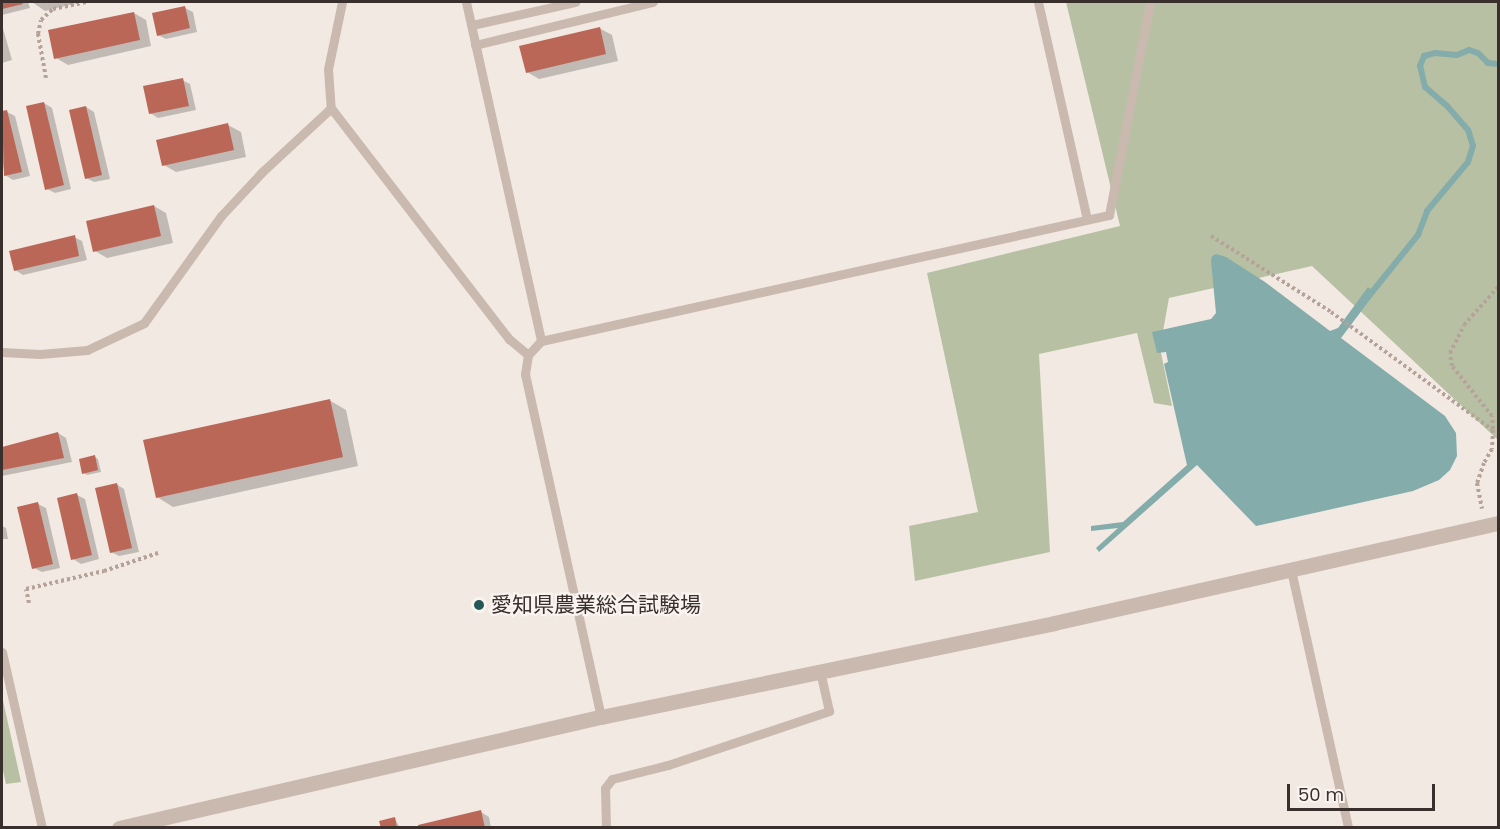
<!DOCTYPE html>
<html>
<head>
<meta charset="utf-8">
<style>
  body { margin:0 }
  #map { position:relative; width:1500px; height:829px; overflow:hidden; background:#f2e9e2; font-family:Poppins,"Noto Sans JP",sans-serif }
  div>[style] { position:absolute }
  .green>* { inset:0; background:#b8c0a3 }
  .water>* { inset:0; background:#84acab }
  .shadow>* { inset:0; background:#0003 }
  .stream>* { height:6px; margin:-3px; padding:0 3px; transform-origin:3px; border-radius:3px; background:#84acab }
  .building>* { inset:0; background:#bb6757 }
  .path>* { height:4px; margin-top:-2px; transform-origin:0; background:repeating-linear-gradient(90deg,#b5a399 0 3px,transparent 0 6px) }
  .service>* { height:9px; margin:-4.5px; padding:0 4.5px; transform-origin:4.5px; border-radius:4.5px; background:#c9b9af }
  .tertiary>* { height:15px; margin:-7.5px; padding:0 7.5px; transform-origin:7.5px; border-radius:7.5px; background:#c9b9af }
  .dots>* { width:16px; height:16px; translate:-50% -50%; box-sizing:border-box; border:3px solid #f9f4ef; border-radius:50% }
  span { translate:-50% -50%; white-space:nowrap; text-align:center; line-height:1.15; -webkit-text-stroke:4.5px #f9f4ef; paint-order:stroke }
  .poi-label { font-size:21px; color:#392f2c }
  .left { translate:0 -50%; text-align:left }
  .frame { position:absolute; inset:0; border:3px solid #392f2c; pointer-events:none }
  .scale { position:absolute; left:1287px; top:784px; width:148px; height:27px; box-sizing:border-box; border:3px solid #392f2c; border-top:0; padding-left:8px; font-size:18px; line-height:21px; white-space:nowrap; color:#392f2c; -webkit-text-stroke:4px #f9f4ef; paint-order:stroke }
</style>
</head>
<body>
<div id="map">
  <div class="green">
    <i style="clip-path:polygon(1066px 2px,1498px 2px,1498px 440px,1312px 266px,1169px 298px,1160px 348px,1172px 406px,1154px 403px,1137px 333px,1039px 354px,1050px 552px,915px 581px,909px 526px,978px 512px,927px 273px,1120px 226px)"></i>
    <i style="clip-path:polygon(2px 696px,21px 782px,6px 784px,2px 766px)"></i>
  </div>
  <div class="water">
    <i style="clip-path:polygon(1216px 254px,1226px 257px,1265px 282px,1330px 331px,1338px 328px,1368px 287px,1375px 293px,1341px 338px,1445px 416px,1456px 433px,1457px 456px,1450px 470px,1439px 480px,1413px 491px,1256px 526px,1197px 465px,1099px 552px,1096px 548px,1118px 528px,1091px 531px,1091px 526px,1123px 522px,1187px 465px,1164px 364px,1168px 362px,1166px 352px,1157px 353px,1152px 332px,1211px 319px,1216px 313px,1211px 261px,1212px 256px)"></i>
  </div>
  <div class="shadow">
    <i style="clip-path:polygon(2px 2px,28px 2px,30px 8px,2px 15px)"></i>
    <i style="clip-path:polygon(32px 2px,77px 2px,77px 3px,45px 11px)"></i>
    <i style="clip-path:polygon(185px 8px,193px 12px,197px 32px,166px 39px,158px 35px)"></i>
    <i style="clip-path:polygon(134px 13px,146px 20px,151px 46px,68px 65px,56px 58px)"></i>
    <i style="clip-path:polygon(2px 25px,12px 60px,2px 63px)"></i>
    <i style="clip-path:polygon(599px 28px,612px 35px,618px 61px,539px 79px,527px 72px)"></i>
    <i style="clip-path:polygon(182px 80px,190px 84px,196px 110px,158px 118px,150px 113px)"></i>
    <i style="clip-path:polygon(44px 103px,52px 108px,71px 189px,55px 193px,47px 189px)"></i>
    <i style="clip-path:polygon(86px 107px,94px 112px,110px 179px,94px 182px,86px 178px)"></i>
    <i style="clip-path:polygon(7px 112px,15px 116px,30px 176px,13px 180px,5px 175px,2px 160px,2px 113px)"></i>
    <i style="clip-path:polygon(228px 125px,241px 132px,246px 157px,176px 172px,164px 165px)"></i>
    <i style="clip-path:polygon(154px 206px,166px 213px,173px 243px,107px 258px,95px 251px)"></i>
    <i style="clip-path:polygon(74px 237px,82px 241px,87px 260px,23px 275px,15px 270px)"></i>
    <i style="clip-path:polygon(329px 400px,346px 410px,358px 466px,173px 507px,157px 497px)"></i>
    <i style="clip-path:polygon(58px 433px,66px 438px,72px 462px,2px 476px,2px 448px)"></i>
    <i style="clip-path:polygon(95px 457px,98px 459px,101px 472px,87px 475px,84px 473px)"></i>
    <i style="clip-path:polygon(116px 484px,124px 489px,139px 552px,119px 556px,111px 552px)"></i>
    <i style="clip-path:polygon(77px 495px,85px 499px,99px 559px,81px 564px,73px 559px)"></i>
    <i style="clip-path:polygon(38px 504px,46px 508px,60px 568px,42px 572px,34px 568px)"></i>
    <i style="clip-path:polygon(2px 526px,6px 528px,8px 539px,2px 539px)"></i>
    <i style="clip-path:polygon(481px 812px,489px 817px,491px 828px,420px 828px)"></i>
    <i style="clip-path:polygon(395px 819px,400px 828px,383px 828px)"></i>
  </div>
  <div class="stream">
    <i style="left:1368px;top:297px;width:80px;rotate:-51.1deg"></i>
    <i style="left:1418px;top:235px;width:26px;rotate:-69deg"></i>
    <i style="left:1427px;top:211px;width:64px;rotate:-50.1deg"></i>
    <i style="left:1468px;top:162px;width:17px;rotate:-73deg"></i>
    <i style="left:1473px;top:146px;width:17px;rotate:-107deg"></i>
    <i style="left:1468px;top:130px;width:32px;rotate:-131deg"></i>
    <i style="left:1447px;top:106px;width:29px;rotate:-139deg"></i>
    <i style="left:1425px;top:87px;width:22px;rotate:-103deg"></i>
    <i style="left:1420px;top:66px;width:11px;rotate:-68deg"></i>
    <i style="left:1424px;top:56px;width:11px;rotate:-15deg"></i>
    <i style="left:1435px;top:53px;width:22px;rotate:5deg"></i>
    <i style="left:1457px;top:55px;width:13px;rotate:-23deg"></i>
    <i style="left:1469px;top:50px;width:9px;rotate:18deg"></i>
    <i style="left:1478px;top:53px;width:14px;rotate:45deg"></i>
    <i style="left:1488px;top:63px;width:10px;rotate:6deg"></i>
  </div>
  <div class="building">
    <i style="clip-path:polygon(2px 2px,22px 2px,23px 4px,2px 9px)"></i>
    <i style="clip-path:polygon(185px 6px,190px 28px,157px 36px,152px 13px)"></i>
    <i style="clip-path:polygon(134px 12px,140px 40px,54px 59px,48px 30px)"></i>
    <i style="clip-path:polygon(600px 27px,606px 54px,526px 73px,519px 46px)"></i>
    <i style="clip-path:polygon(183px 78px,189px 106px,149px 114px,143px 86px)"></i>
    <i style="clip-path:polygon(44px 102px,64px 185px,45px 190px,26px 106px)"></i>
    <i style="clip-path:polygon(86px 106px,102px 175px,85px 179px,69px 110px)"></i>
    <i style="clip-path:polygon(7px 110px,22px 172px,4px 176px,2px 111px)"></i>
    <i style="clip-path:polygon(228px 123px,234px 150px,162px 166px,156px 140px)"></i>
    <i style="clip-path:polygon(154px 205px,161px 236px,93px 252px,86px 221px)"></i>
    <i style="clip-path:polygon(75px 235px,79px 256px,14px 271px,9px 251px)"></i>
    <i style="clip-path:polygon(330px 399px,343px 457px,156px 498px,143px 440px)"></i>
    <i style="clip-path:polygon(58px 432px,64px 458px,2px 470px,2px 447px)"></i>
    <i style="clip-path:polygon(95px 455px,98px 470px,82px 474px,79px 459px)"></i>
    <i style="clip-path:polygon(117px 483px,132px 548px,110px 553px,95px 488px)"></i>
    <i style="clip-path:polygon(77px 493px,92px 555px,71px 560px,57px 498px)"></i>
    <i style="clip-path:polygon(38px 502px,53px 564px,32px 569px,17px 507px)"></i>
    <i style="clip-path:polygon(481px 810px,485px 828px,418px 828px,418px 825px)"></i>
    <i style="clip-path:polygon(395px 817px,397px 828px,381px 828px,379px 821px)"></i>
  </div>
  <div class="path">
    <i style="left:46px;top:78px;width:45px;rotate:-100.3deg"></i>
    <i style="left:38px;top:34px;width:14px;rotate:-78deg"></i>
    <i style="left:41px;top:20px;width:16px;rotate:-43deg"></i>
    <i style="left:53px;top:9px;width:34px;rotate:-12deg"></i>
    <i style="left:1211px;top:236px;width:142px;rotate:32.3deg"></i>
    <i style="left:1331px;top:312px;width:200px;rotate:36.1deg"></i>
    <i style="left:1493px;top:430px;width:19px;rotate:93deg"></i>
    <i style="left:1492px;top:449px;width:16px;rotate:120deg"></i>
    <i style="left:1484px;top:463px;width:21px;rotate:109deg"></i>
    <i style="left:1477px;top:483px;width:26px;rotate:79deg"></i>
    <i style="left:1493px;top:429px;width:13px;rotate:-94deg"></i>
    <i style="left:1492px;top:416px;width:64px;rotate:-128.7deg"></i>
    <i style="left:1452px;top:366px;width:13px;rotate:-99deg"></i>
    <i style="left:1450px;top:353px;width:31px;rotate:-63deg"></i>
    <i style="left:1464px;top:325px;width:51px;rotate:-48.2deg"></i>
    <i style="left:29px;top:603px;width:14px;rotate:-102deg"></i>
    <i style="left:26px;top:589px;width:80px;rotate:-13deg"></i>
    <i style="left:104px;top:571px;width:57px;rotate:-18.4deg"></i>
  </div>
  <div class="service">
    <i style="left:342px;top:2px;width:68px;rotate:101.8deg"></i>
    <i style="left:328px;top:69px;width:39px;rotate:86deg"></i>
    <i style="left:331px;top:108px;width:292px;rotate:52.4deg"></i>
    <i style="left:509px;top:339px;width:25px;rotate:40deg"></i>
    <i style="left:466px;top:2px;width:347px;rotate:77.5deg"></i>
    <i style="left:1038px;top:2px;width:222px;rotate:77.3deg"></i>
    <i style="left:472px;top:25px;width:106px;rotate:-12.6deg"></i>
    <i style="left:475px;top:45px;width:183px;rotate:-13.6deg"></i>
    <i style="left:2px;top:352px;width:38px;rotate:3deg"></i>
    <i style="left:40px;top:354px;width:47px;rotate:-4.9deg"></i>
    <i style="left:87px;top:350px;width:63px;rotate:-25.3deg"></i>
    <i style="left:144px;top:323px;width:132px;rotate:-54.3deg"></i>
    <i style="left:221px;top:216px;width:60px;rotate:-47deg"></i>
    <i style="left:262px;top:172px;width:94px;rotate:-42.8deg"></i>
    <i style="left:1291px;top:570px;width:264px;rotate:77.5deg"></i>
    <i style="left:2px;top:652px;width:180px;rotate:77.2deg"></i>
    <i style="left:601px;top:717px;width:351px;rotate:-102.5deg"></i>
    <i style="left:525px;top:374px;width:19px;rotate:-81deg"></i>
    <i style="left:528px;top:355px;width:19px;rotate:-47deg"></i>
    <i style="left:541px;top:341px;width:582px;rotate:-12.51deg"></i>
    <i style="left:1109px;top:215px;width:217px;rotate:-79.1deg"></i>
    <i style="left:606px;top:828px;width:40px;rotate:-91.4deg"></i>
    <i style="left:605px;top:788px;width:11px;rotate:-52deg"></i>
    <i style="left:612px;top:779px;width:58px;rotate:-14deg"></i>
    <i style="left:668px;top:765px;width:170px;rotate:-18.5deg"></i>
    <i style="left:829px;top:711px;width:41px;rotate:-102.7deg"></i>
  </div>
  <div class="tertiary">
    <i style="left:119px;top:828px;width:495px;rotate:-13deg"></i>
    <i style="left:601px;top:717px;width:463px;rotate:-11.7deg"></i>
    <i style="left:1054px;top:623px;width:455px;rotate:-12.7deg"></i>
  </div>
  <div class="dots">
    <i style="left:479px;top:605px;background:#255756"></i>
  </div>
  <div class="poi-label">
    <span class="left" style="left:491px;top:605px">愛知県農業総合試験場</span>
  </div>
  <div class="frame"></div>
  <div class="scale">50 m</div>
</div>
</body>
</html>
